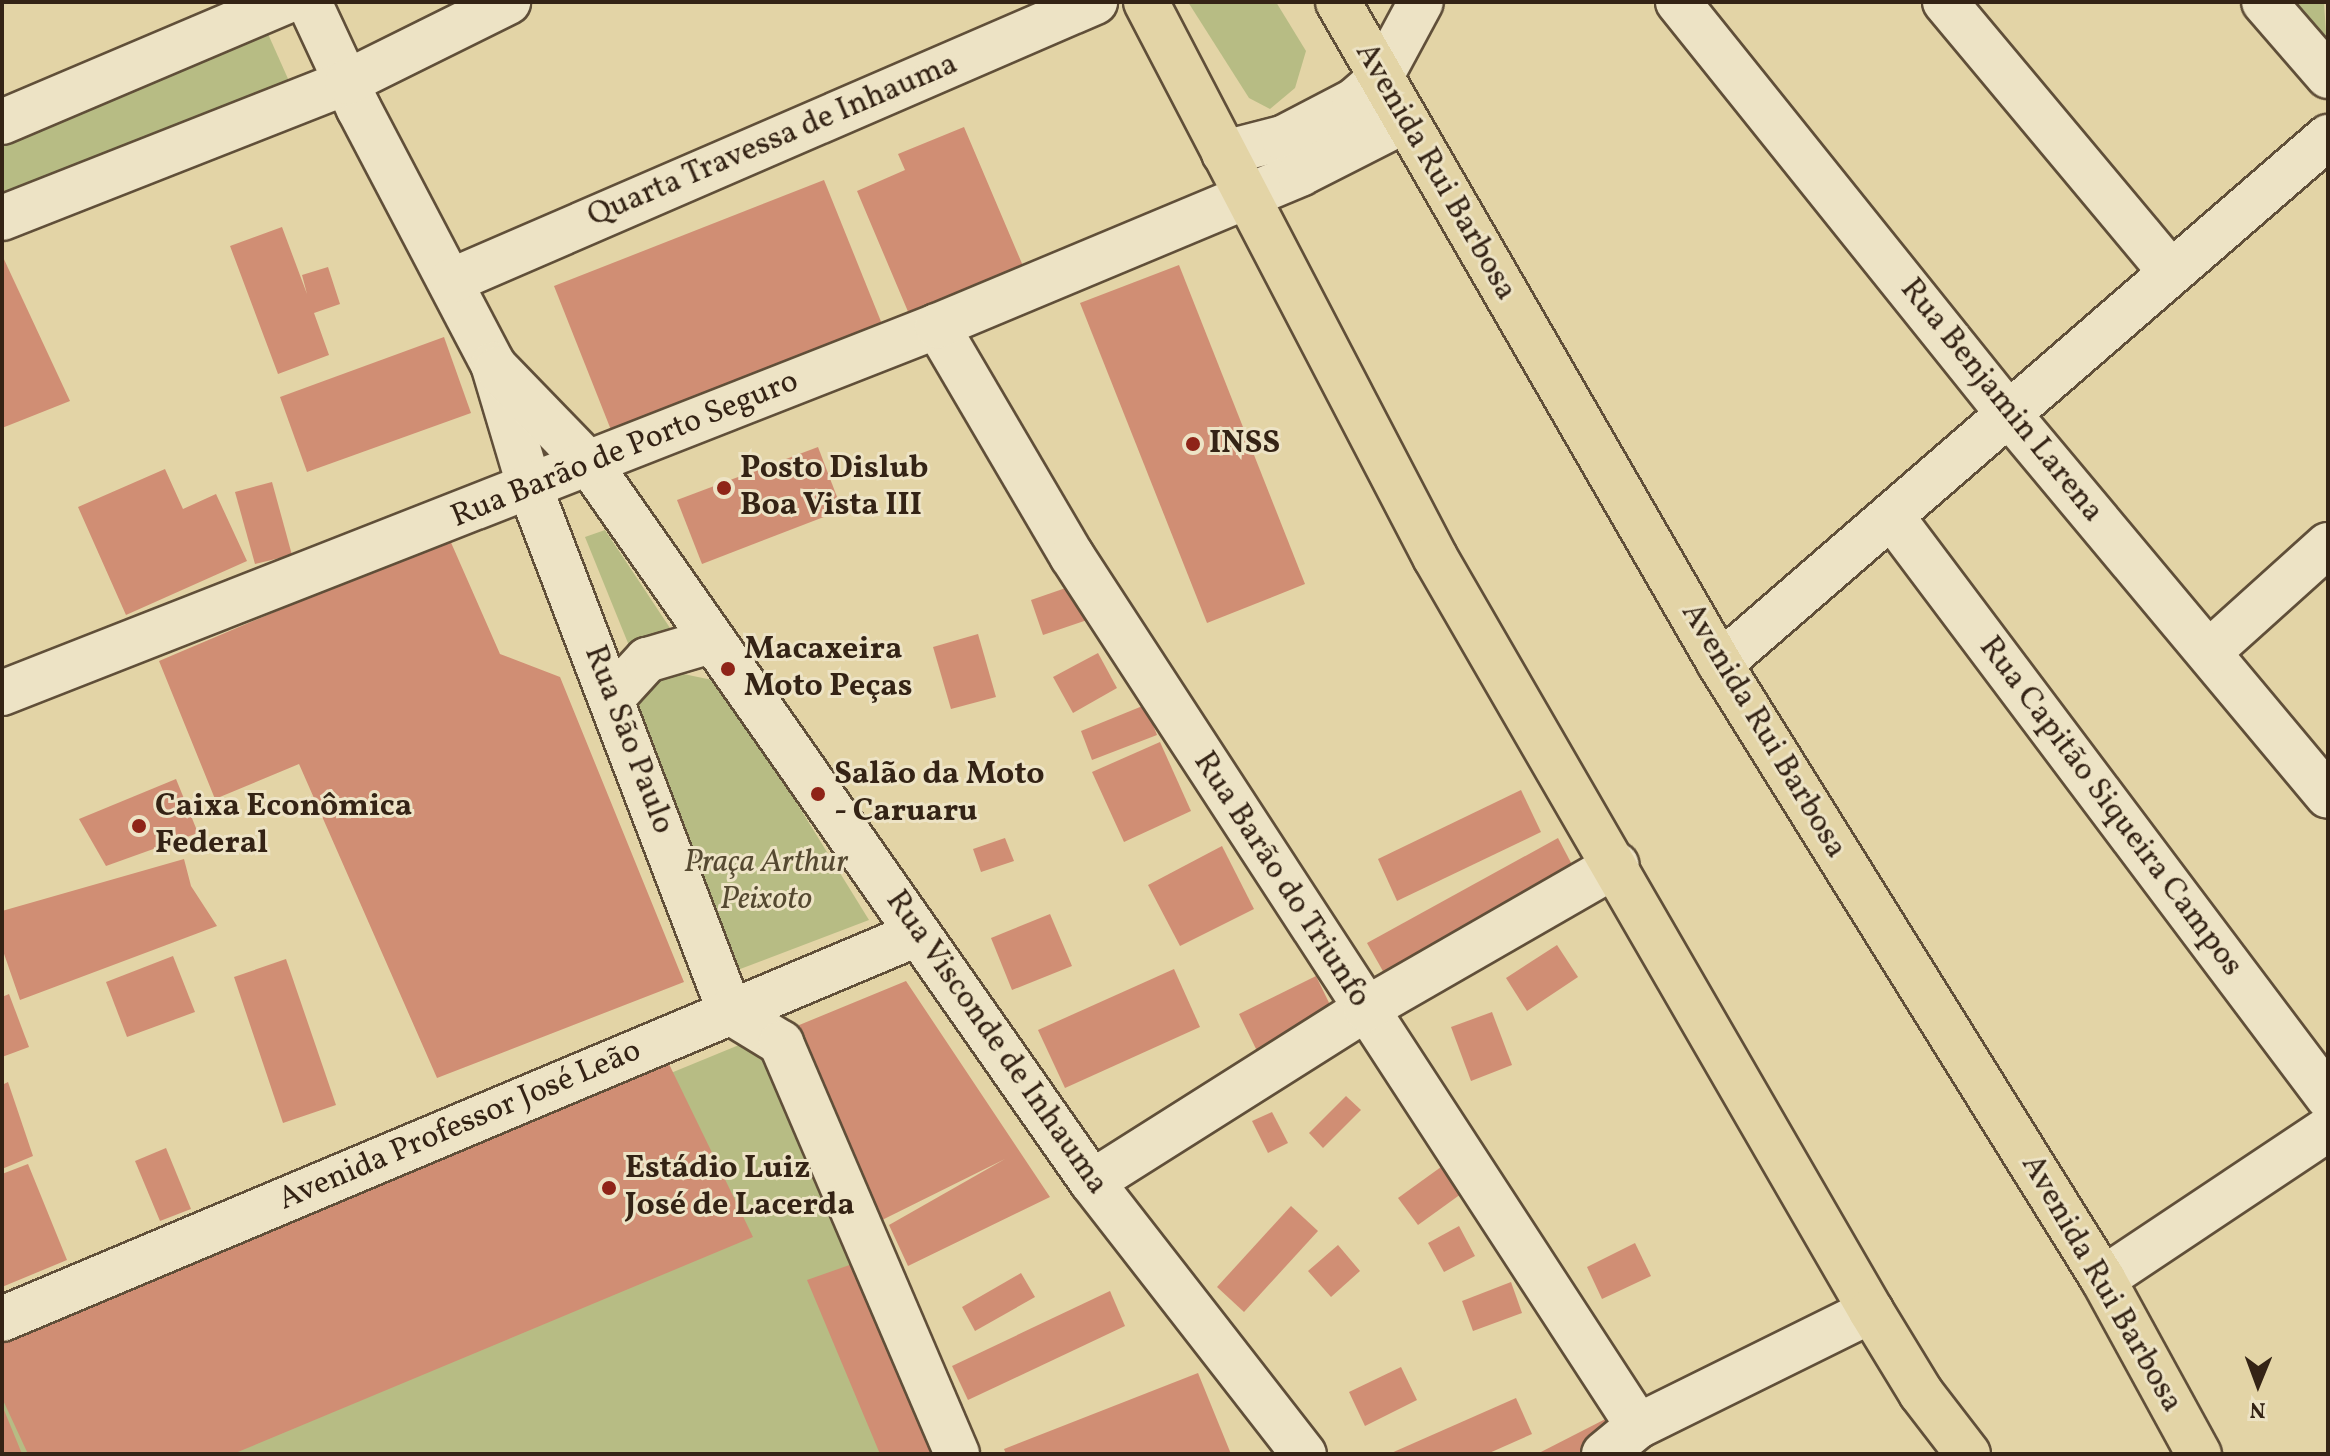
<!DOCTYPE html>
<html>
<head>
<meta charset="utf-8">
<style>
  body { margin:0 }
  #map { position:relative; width:2330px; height:1456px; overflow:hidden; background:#e3d4a6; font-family:Vollkorn,serif }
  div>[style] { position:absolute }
  .green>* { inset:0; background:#b7bc84 }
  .building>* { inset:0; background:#d08e74 }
  .roads { filter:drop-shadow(2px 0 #604f39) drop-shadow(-2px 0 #604f39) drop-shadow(0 2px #604f39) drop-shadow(0 -2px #604f39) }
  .minor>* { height:44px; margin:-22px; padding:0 22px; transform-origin:22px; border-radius:22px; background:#ede3c5 }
  .major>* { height:44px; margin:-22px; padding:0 22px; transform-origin:22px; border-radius:22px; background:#e3d4a6 }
  .dots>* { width:22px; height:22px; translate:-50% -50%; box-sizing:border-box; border:4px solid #ede3c5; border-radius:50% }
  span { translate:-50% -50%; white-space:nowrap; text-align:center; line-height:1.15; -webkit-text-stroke:6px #ede3c5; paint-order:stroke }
  .street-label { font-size:32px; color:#342315 }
  .poi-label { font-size:32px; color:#342315; font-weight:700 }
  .left { translate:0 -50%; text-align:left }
  .park-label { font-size:32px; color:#554931; font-style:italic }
  .frame { position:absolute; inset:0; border:4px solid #342315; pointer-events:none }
  .north { position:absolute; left:2218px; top:1344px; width:80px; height:80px; -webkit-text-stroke:6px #ede3c5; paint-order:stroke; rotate:181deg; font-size:22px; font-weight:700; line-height:32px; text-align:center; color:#342315 }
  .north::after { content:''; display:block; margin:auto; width:28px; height:36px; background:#342315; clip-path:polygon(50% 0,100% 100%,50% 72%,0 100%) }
</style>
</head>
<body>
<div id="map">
  <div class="green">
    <i style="clip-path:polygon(1188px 2px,1276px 2px,1306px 51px,1295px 88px,1270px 109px,1249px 98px)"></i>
    <i style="clip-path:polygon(2273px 2px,2324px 2px,2328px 65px)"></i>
    <i style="clip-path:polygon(264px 25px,289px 81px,2px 198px,2px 136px)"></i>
    <i style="clip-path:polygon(605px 530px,674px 634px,632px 653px,585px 537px)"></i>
    <i style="clip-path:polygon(669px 671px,722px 682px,869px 920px,727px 974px,632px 711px)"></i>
    <i style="clip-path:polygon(756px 1038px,941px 1454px,2px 1454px,2px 1348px)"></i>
  </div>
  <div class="building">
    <i style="clip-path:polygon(964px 127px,1026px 273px,912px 321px,857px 191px,905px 170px,898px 154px)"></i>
    <i style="clip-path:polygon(824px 180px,884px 329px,613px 435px,554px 286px)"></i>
    <i style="clip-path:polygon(282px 227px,307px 294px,302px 275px,328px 267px,340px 304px,314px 313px,329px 355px,278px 374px,230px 246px)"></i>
    <i style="clip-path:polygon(2px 255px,70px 401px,2px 428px)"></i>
    <i style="clip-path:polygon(1179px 265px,1305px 584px,1207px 623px,1080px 303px)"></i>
    <i style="clip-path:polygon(444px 337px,471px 413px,307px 472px,280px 397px)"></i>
    <i style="clip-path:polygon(818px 447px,842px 510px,702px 564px,677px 500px)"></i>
    <i style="clip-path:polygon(165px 469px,183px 509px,216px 494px,247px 561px,126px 615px,78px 507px)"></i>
    <i style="clip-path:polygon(272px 482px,292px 555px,255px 564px,235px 492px)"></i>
    <i style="clip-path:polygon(449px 538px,500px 654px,560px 677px,684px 982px,437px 1078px,299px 764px,215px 799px,159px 661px)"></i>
    <i style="clip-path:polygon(1083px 582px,1096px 617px,1043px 635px,1031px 600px)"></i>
    <i style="clip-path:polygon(978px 634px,996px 697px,951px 709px,933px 647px)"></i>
    <i style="clip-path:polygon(1098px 653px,1117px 688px,1073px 713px,1053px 677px)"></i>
    <i style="clip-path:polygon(1145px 705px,1157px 735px,1092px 760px,1081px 731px)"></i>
    <i style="clip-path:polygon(1160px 742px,1191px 811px,1124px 842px,1092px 772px)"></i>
    <i style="clip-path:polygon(176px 779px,198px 833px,106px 866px,79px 819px)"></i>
    <i style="clip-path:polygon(1521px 790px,1541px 832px,1397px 901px,1378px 859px)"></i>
    <i style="clip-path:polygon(1005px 838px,1014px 861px,981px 872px,973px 849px)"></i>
    <i style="clip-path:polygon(1558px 838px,1578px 876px,1388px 980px,1367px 943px)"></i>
    <i style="clip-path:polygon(1222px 846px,1254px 909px,1180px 946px,1148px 885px)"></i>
    <i style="clip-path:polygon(184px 859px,191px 886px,217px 926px,20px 1000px,2px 948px,2px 911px)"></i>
    <i style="clip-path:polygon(1050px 914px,1072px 966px,1012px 990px,991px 938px)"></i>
    <i style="clip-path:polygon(1557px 945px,1578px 977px,1527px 1011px,1506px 978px)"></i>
    <i style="clip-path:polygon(173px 956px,195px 1012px,127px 1037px,106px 982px)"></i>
    <i style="clip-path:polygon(286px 959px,336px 1105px,283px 1123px,234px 977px)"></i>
    <i style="clip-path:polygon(1174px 969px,1200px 1027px,1065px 1088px,1038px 1030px)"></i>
    <i style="clip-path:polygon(1316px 976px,1335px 1015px,1258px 1053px,1239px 1014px)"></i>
    <i style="clip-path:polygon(906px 981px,1050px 1197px,908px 1266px,889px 1225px,1005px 1159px,876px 1223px,792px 1028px)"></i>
    <i style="clip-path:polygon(9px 994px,29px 1047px,2px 1057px,2px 997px)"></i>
    <i style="clip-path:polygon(1492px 1012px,1512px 1065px,1471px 1081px,1451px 1027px)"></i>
    <i style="clip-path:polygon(668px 1062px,753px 1237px,233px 1454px,28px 1454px,2px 1398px,2px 1333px)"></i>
    <i style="clip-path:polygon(8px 1082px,33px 1156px,2px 1169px,2px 1085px)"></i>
    <i style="clip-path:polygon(1346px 1096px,1361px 1110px,1323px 1148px,1309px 1133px)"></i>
    <i style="clip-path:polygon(1272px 1112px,1288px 1143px,1268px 1153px,1252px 1121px)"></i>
    <i style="clip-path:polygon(166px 1148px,191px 1209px,160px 1221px,135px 1161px)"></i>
    <i style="clip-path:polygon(28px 1164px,67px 1260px,2px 1287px,2px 1174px)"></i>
    <i style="clip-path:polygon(1441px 1167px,1461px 1194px,1418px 1225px,1398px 1198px)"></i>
    <i style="clip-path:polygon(1291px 1206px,1318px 1231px,1244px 1312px,1217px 1287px)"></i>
    <i style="clip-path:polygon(1459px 1226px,1475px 1256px,1444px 1272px,1428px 1243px)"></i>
    <i style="clip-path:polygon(1635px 1243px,1651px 1276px,1602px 1299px,1587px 1267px)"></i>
    <i style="clip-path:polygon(1338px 1245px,1360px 1271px,1331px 1297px,1308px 1271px)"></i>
    <i style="clip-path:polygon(858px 1262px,941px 1454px,880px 1454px,807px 1280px)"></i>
    <i style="clip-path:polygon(1021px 1273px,1035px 1297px,975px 1331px,962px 1307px)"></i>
    <i style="clip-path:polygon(1511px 1282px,1522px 1313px,1473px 1331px,1462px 1301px)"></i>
    <i style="clip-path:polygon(1110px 1291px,1125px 1326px,968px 1400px,952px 1366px)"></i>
    <i style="clip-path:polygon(1401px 1367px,1417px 1400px,1365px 1426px,1349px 1392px)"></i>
    <i style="clip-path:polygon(1198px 1373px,1231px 1454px,1006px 1454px,1004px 1449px)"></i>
    <i style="clip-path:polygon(1516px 1398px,1532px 1434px,1487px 1454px,1389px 1454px)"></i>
    <i style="clip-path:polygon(2px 1405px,22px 1454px,2px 1454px)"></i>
    <i style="clip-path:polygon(1625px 1409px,1592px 1454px,1537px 1454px)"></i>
  </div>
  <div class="roads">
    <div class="minor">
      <i style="left:309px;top:2px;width:118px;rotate:65deg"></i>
      <i style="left:359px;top:109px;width:288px;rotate:62.3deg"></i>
      <i style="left:493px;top:364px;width:129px;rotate:73.4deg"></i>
      <i style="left:530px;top:488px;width:561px;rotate:69.11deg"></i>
      <i style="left:730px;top:1012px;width:60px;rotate:31.3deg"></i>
      <i style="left:781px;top:1043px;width:447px;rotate:66.8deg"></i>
      <i style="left:1678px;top:2px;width:526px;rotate:51.26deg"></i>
      <i style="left:2007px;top:412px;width:500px;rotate:50.11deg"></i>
      <i style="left:1945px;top:2px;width:352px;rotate:50.1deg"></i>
      <i style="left:2264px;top:2px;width:98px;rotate:49.1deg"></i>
      <i style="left:2px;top:122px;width:307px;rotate:-23deg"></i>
      <i style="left:1224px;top:153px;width:61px;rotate:-14.3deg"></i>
      <i style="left:1283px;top:138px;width:80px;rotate:-27.5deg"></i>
      <i style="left:1354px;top:101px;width:35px;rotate:-41deg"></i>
      <i style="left:1380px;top:78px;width:86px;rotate:-61.7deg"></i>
      <i style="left:2px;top:218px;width:371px;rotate:-21.5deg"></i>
      <i style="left:347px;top:82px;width:180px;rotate:-26.4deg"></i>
      <i style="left:451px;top:281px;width:702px;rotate:-23.42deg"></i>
      <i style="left:937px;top:326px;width:267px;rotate:59.6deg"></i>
      <i style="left:1072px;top:556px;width:1038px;rotate:56.95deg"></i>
      <i style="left:497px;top:369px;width:135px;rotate:45.9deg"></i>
      <i style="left:591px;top:466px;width:874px;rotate:55.02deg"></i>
      <i style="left:1092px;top:1182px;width:345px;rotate:52.1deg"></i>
      <i style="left:1892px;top:517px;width:726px;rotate:53.07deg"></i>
      <i style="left:2209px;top:652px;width:160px;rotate:-42deg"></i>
      <i style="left:1720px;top:664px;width:805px;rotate:-40.92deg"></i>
      <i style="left:2px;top:693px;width:1004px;rotate:-21.43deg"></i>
      <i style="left:937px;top:326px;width:394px;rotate:-22.7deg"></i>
      <i style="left:1300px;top:174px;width:117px;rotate:-27deg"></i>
      <i style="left:612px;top:698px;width:52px;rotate:-47.4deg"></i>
      <i style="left:647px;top:660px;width:67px;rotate:-16.5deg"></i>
      <i style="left:1092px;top:1182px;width:324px;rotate:-32.3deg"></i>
      <i style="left:1366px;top:1009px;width:289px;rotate:-29.9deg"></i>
      <i style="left:2103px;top:1279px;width:270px;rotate:-33.7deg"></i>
      <i style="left:2px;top:1319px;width:993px;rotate:-22.82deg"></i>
      <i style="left:1604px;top:1454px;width:44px;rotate:-39.5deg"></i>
      <i style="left:1638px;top:1426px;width:260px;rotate:-26.3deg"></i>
    </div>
    <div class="major">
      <i style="left:1146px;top:2px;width:626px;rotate:62.49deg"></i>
      <i style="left:1435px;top:557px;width:871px;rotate:59.96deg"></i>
      <i style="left:1871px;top:1311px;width:96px;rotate:58.6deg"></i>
      <i style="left:1921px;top:1393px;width:77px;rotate:52.4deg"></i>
      <i style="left:1338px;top:2px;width:764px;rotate:60.01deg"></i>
      <i style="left:1720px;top:664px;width:725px;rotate:58.09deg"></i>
      <i style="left:2103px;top:1279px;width:200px;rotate:61.3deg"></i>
    </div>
  </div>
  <div class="dots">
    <i style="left:1193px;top:444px;background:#8f2418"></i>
    <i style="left:724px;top:488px;background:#8f2418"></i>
    <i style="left:728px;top:669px;background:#8f2418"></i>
    <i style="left:818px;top:794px;background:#8f2418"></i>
    <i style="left:139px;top:826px;background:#8f2418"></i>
    <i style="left:609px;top:1188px;background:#8f2418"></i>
  </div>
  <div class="street-label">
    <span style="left:773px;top:141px;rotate:-23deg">Quarta Travessa de Inhauma</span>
    <span style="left:1435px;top:172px;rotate:60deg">Avenida Rui Barbosa</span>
    <span style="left:2001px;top:401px;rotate:51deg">Rua Benjamin Larena</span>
    <span style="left:625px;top:450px;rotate:-22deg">Rua Barão de Porto Seguro</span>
    <span style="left:1763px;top:731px;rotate:59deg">Avenida Rui Barbosa</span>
    <span style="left:628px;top:740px;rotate:69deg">Rua São Paulo</span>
    <span style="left:2110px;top:807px;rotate:53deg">Rua Capitão Siqueira Campos</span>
    <span style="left:1281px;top:880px;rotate:57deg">Rua Barão do Triunfo</span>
    <span style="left:996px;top:1043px;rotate:55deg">Rua Visconde de Inhauma</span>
    <span style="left:460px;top:1126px;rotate:-23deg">Avenida Professor José Leão</span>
    <span style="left:2101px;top:1284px;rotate:60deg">Avenida Rui Barbosa</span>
  </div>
  <div class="poi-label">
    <span class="left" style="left:1209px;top:444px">INSS</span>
    <span class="left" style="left:740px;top:488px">Posto Dislub<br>Boa Vista III</span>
    <span class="left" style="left:744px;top:669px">Macaxeira<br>Moto Peças</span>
    <span class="left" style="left:834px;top:794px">Salão da Moto<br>- Caruaru</span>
    <span class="left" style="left:155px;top:826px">Caixa Econômica<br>Federal</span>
    <span class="left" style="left:625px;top:1188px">Estádio Luiz<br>José de Lacerda</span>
  </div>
  <div class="park-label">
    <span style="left:766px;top:882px">Praça Arthur<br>Peixoto</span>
  </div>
  <div class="frame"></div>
  <div class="north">N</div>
</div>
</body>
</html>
